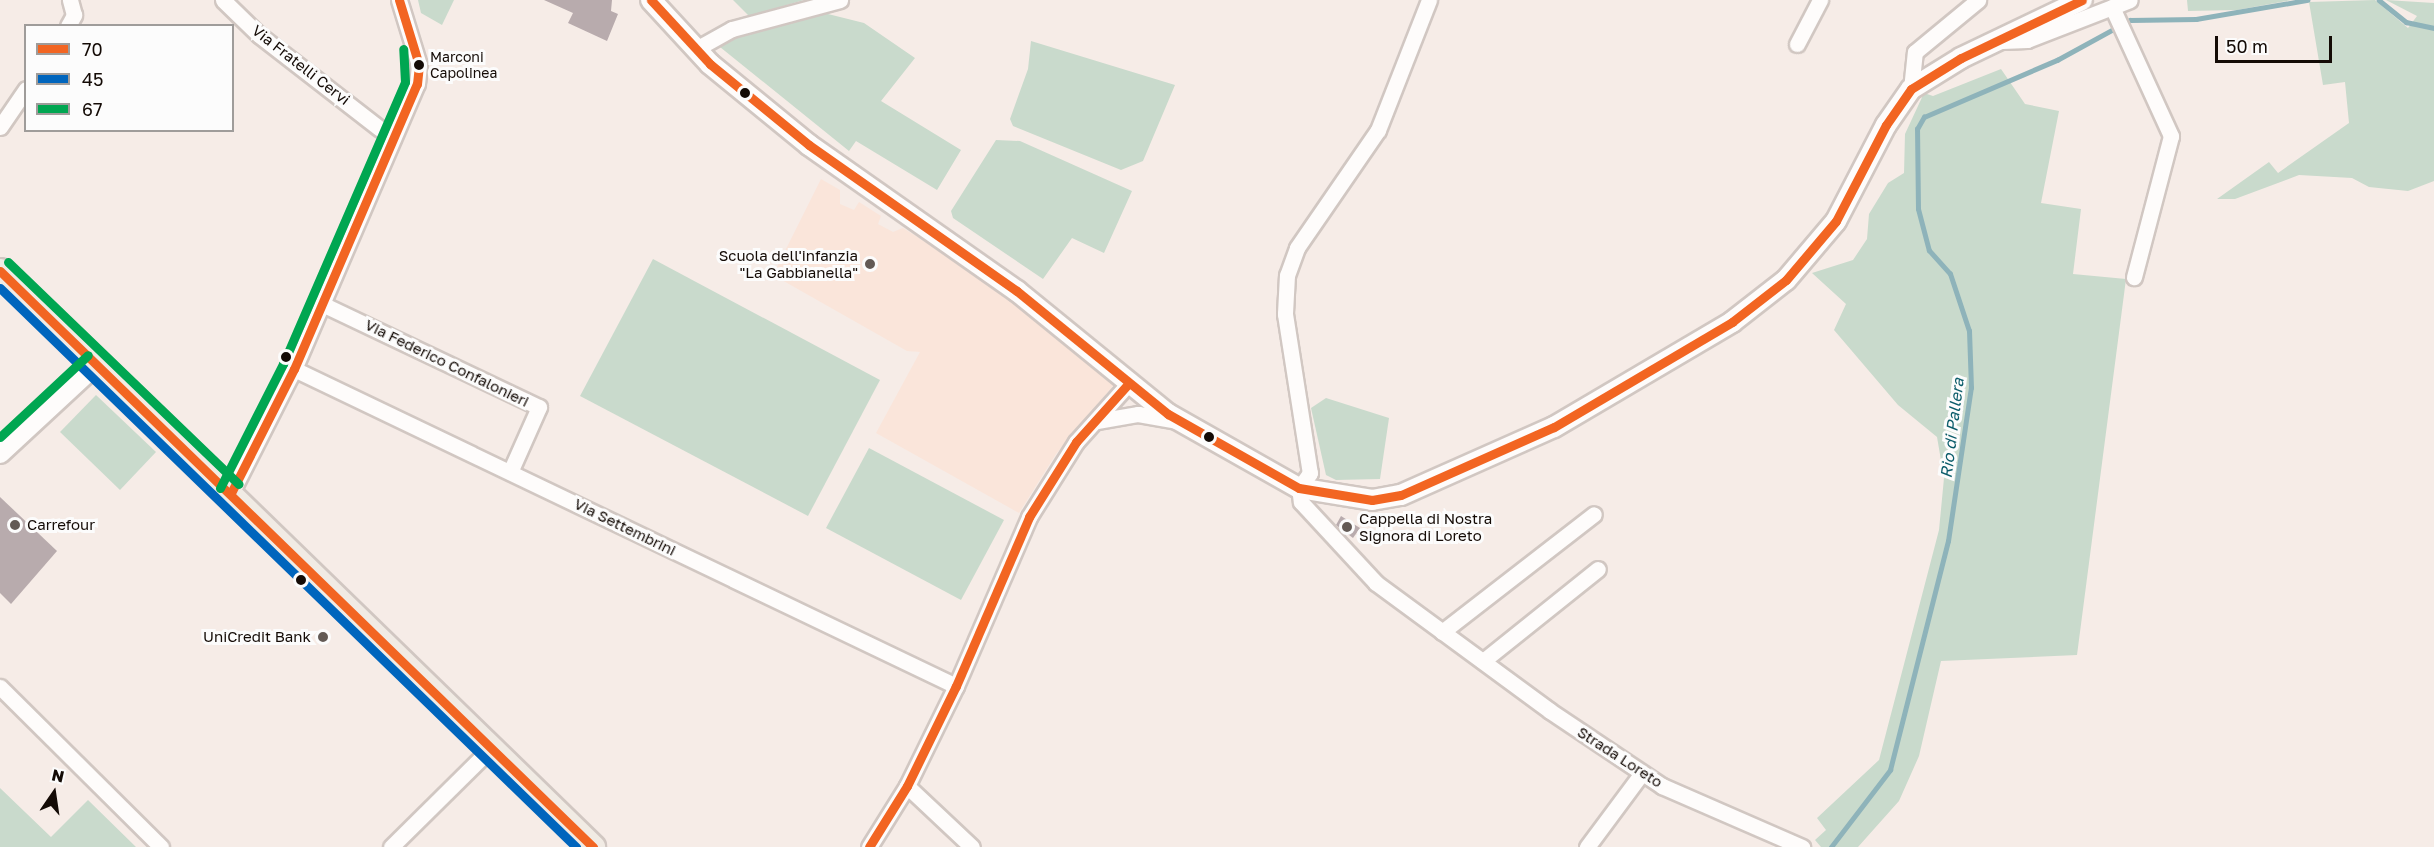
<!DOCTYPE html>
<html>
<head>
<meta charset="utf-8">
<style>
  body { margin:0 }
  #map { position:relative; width:2434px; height:847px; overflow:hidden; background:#f6ece7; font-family:"Golos Text",sans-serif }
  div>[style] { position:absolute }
  .built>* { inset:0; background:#fae5da }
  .green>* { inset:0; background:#c9dacc }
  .stream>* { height:4.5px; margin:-2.25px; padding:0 2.25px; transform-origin:2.25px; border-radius:2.25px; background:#8eb3ba }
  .building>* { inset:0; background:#b8abad }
  .roads { filter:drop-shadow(2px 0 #d1c7c2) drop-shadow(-2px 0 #d1c7c2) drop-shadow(0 2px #d1c7c2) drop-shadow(0 -2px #d1c7c2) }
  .minor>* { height:15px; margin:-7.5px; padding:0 7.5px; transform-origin:7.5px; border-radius:7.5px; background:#fefcfb }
  .tertiary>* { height:20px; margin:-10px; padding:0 10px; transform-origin:10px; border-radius:10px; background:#fefcfb }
  .primary>* { height:24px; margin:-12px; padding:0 12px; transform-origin:12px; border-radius:12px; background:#f1ebe4 }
  .bus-1>* { height:9px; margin:-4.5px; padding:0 4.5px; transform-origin:4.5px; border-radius:4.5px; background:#f26522 }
  .bus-2>* { height:9px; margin:-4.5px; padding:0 4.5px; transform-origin:4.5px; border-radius:4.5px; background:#0065bd }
  .bus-3>* { height:9px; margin:-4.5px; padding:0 4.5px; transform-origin:4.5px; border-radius:4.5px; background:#00a651 }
  .dots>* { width:16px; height:16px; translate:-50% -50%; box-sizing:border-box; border:3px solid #fcfcfc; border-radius:50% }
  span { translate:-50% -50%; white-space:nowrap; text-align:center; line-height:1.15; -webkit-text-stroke:6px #fcfcfc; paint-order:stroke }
  .bus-label { font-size:14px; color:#140b06 }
  .left { translate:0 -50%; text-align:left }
  .street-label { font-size:15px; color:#140b06 }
  .poi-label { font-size:15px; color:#140b06 }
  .right { translate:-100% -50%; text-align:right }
  .water-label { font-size:16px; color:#0b5c6a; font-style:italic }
  .legend { position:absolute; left:24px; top:24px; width:210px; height:108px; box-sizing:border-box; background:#fcfcfc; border:2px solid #9f9c9a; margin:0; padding:8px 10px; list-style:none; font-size:18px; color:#140b06 }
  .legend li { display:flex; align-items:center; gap:12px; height:30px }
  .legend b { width:30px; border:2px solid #9f9c9a }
  .north { position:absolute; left:24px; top:763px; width:60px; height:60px; -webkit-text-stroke:4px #fcfcfc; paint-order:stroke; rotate:13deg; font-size:16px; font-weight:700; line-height:24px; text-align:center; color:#140b06 }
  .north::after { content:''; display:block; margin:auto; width:21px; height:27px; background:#140b06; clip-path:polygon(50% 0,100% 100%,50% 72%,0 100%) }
  .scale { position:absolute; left:2215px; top:36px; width:117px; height:27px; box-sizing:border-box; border:3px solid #140b06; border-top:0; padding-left:8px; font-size:18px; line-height:21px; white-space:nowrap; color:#140b06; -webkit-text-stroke:4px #fcfcfc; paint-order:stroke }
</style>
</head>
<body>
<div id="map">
  <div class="built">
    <i style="clip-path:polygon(821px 179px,840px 190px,840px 204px,854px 210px,859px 202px,881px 216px,878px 224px,893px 232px,903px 228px,996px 286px,1117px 381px,1056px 454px,1019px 513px,876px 433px,920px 352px,907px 351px,773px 275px)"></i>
  </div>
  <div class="green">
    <i style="clip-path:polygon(418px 0,454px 0,442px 25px,421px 13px)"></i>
    <i style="clip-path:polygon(733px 0,804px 0,749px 16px)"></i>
    <i style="clip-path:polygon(2187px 0,2292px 0,2237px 10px,2188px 11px)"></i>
    <i style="clip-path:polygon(2375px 0,2408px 28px,2417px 16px,2386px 0,2434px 3px,2434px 181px,2408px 191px,2369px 187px,2352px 178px,2299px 175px,2235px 199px,2217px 199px,2269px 162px,2278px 173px,2349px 123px,2345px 82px,2323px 85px,2309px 2px)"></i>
    <i style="clip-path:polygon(824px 13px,864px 23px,915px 58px,881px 101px,961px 150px,937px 190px,856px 141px,849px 151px,720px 47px,722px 41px)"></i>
    <i style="clip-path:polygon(1031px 41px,1175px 85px,1143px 161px,1121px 170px,1013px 126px,1010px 119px,1028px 69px)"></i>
    <i style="clip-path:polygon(2001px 69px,2025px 104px,2059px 111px,2041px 203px,2081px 209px,2073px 274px,2126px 279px,2077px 655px,1941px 661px,1919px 756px,1899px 801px,1858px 847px,1821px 847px,1815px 840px,1826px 830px,1817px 818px,1879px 760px,1939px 530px,1944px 478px,1937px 437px,1898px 405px,1834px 330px,1846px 304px,1812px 273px,1853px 260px,1867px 239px,1869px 214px,1888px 183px,1904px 173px,1905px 134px,1924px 93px,1933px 96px)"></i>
    <i style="clip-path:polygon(996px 140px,1020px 141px,1132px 191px,1104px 253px,1072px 238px,1043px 279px,953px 218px,951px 211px)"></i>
    <i style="clip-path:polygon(653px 259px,880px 380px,808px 516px,580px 396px)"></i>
    <i style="clip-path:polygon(96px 395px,156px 452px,120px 490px,60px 432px)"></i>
    <i style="clip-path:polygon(1326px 398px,1389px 418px,1380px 479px,1336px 480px,1326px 475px,1311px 408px)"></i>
    <i style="clip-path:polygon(869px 448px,1004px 520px,961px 600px,826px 528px)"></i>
    <i style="clip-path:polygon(0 788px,51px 837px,88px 800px,136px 847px,0 847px)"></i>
  </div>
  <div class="stream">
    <i style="left:2379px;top:0;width:35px;rotate:39deg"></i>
    <i style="left:2406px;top:22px;width:29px;rotate:12deg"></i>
    <i style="left:1831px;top:847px;width:97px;rotate:-52.5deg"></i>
    <i style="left:1890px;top:770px;width:236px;rotate:-75.8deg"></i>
    <i style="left:1948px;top:541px;width:155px;rotate:-81.5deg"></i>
    <i style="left:1971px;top:388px;width:57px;rotate:-92deg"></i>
    <i style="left:1969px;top:331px;width:60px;rotate:-108.4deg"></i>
    <i style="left:1950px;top:274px;width:31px;rotate:-132deg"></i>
    <i style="left:1929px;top:251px;width:43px;rotate:-104.7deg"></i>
    <i style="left:1918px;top:209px;width:80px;rotate:-90.7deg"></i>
    <i style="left:1917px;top:129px;width:14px;rotate:-60deg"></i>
    <i style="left:1924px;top:117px;width:145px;rotate:-23.2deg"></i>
    <i style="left:2057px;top:60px;width:83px;rotate:-28.7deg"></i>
    <i style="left:2130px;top:20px;width:66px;rotate:-0.9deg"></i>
    <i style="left:2196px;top:19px;width:113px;rotate:-9.7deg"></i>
  </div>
  <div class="building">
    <i style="clip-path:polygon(544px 0,612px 0,611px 11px,618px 14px,607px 41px,568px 23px,573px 13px)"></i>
    <i style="clip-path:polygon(0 497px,57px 551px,11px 604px,0 593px)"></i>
    <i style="clip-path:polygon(1341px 516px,1360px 528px,1353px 538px,1336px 525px)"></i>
  </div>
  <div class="roads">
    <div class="minor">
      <i style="left:223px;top:0;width:50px;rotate:44.2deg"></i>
      <i style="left:259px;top:35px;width:153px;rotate:37.8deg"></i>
      <i style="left:1429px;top:0;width:140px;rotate:111.4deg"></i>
      <i style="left:1378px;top:130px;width:143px;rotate:124.5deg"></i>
      <i style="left:1297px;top:248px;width:29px;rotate:110deg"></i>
      <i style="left:1287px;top:275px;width:39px;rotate:93deg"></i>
      <i style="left:1285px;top:314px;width:161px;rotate:81.1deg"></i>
      <i style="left:1310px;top:473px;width:19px;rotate:126deg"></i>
      <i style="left:1299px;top:488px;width:14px;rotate:82deg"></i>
      <i style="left:1301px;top:502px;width:110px;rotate:47.2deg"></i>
      <i style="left:1376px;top:583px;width:216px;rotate:36.3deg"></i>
      <i style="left:1550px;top:711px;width:135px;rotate:33.8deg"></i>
      <i style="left:1662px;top:786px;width:153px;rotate:23.5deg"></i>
      <i style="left:2112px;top:7px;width:142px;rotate:65.4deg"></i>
      <i style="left:2171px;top:136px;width:146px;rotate:104.7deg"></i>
      <i style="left:68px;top:26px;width:13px;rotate:-61deg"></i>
      <i style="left:74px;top:15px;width:16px;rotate:-105deg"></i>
      <i style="left:2002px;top:41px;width:25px;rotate:-2deg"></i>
      <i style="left:2027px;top:40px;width:110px;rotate:-21.2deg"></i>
      <i style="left:1797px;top:44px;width:50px;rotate:-62.4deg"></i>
      <i style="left:696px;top:49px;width:41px;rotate:-29.1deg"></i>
      <i style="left:732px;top:29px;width:112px;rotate:-15deg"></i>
      <i style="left:1911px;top:89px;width:37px;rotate:-84deg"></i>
      <i style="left:1915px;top:52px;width:82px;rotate:-39.5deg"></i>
      <i style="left:0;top:127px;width:46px;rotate:-55.6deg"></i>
      <i style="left:322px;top:304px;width:240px;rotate:25.4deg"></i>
      <i style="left:539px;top:407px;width:71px;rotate:114deg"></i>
      <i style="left:294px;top:369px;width:734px;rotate:25.59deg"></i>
      <i style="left:1097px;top:421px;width:42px;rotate:-9.7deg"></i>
      <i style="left:1138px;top:414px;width:39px;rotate:10deg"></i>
      <i style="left:231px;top:493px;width:139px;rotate:-63.1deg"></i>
      <i style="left:294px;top:369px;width:310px;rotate:-66.7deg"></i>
      <i style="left:417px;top:84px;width:19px;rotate:-84deg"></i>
      <i style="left:419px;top:65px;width:68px;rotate:-107.1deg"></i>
      <i style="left:1442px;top:632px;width:192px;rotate:-37.8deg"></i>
      <i style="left:1483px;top:661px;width:147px;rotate:-38.7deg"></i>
      <i style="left:0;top:687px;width:227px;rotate:44.8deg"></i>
      <i style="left:907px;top:786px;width:89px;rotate:43.2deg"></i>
      <i style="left:391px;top:847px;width:142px;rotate:-44.7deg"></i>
      <i style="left:869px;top:847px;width:72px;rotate:-58.1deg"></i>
      <i style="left:907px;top:786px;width:111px;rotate:-63.9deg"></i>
      <i style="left:956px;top:686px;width:184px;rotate:-66.6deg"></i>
      <i style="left:1029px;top:517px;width:89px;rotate:-57.9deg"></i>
      <i style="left:1076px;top:442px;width:78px;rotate:-48.1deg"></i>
      <i style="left:1587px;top:847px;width:92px;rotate:-53.4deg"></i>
    </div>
    <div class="tertiary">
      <i style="left:651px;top:0;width:87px;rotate:47.3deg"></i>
      <i style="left:710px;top:64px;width:128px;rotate:39.3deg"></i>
      <i style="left:809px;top:145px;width:254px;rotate:35.1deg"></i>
      <i style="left:1017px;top:291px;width:195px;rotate:39.2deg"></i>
      <i style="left:1168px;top:414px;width:150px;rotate:29.5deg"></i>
      <i style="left:1299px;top:488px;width:74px;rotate:9.3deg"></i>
      <i style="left:1372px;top:500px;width:29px;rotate:-10deg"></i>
      <i style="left:1401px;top:495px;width:167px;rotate:-24deg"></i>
      <i style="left:1554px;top:427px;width:207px;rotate:-30.5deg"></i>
      <i style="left:1732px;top:322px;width:68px;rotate:-37.9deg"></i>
      <i style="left:1786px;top:280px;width:77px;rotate:-49.7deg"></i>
      <i style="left:1836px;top:221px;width:108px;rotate:-62.5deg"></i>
      <i style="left:1886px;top:125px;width:44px;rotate:-55.2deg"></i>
      <i style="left:1911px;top:89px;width:59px;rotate:-31.8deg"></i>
      <i style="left:1961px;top:58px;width:134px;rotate:-25.6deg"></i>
      <i style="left:0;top:453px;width:131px;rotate:-42.8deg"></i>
    </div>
    <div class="primary">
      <i style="left:0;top:271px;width:827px;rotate:44.17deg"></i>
    </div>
  </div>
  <div class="bus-1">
    <i style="left:651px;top:0;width:87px;rotate:47.3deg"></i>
    <i style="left:710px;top:64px;width:128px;rotate:39.3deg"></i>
    <i style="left:809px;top:145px;width:254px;rotate:35.1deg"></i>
    <i style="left:1017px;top:291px;width:195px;rotate:39.2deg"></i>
    <i style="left:1168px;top:414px;width:150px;rotate:29.5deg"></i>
    <i style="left:1299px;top:488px;width:74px;rotate:9.3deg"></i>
    <i style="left:1372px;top:500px;width:29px;rotate:-10deg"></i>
    <i style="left:1401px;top:495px;width:167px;rotate:-24deg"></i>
    <i style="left:1554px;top:427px;width:207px;rotate:-30.5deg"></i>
    <i style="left:1732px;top:322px;width:68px;rotate:-37.9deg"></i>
    <i style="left:1786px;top:280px;width:77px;rotate:-49.7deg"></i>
    <i style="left:1836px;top:221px;width:108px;rotate:-62.5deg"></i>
    <i style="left:1886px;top:125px;width:44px;rotate:-55.2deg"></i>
    <i style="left:1911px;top:89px;width:59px;rotate:-31.8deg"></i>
    <i style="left:1961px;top:58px;width:134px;rotate:-25.6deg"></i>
    <i style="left:0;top:271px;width:827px;rotate:44.17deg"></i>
    <i style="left:231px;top:493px;width:139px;rotate:-63.1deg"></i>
    <i style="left:294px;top:369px;width:310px;rotate:-66.7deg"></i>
    <i style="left:417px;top:84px;width:19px;rotate:-84deg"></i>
    <i style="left:419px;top:65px;width:68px;rotate:-107.1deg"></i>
    <i style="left:869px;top:847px;width:72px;rotate:-58.1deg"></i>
    <i style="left:907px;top:786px;width:111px;rotate:-63.9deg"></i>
    <i style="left:956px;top:686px;width:184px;rotate:-66.6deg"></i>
    <i style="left:1029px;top:517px;width:89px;rotate:-57.9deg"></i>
    <i style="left:1076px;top:442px;width:78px;rotate:-48.1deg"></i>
  </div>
  <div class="bus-2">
    <i style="left:0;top:288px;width:803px;rotate:44.14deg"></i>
  </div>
  <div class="bus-3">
    <i style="left:8px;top:262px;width:320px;rotate:43.9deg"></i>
    <i style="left:0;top:437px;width:120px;rotate:-43deg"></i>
    <i style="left:220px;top:488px;width:139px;rotate:-63.1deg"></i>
    <i style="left:283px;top:364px;width:307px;rotate:-66.6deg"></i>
    <i style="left:405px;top:82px;width:33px;rotate:-93deg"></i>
  </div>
  <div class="dots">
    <i style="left:419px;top:65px;background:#140b06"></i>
    <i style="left:745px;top:93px;background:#140b06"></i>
    <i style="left:870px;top:264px;background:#635a55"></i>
    <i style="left:286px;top:357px;background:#140b06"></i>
    <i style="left:1209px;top:437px;background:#140b06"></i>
    <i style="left:15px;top:525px;background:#635a55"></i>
    <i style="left:1347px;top:527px;background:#635a55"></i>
    <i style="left:301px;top:580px;background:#140b06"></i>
    <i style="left:323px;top:637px;background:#635a55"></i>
  </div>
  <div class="bus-label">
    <span class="left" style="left:430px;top:65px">Marconi<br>Capolinea</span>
  </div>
  <div class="street-label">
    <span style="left:301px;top:65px;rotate:38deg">Via Fratelli Cervi</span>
    <span style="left:447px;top:363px;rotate:26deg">Via Federico Confalonieri</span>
    <span style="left:625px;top:527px;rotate:26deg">Via Settembrini</span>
    <span style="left:1620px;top:757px;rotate:33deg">Strada Loreto</span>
  </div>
  <div class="poi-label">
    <span class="right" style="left:858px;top:264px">Scuola dell'infanzia<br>"La Gabbianella"</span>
    <span class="left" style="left:1359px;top:527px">Cappella di Nostra<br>Signora di Loreto</span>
    <span class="left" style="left:27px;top:525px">Carrefour</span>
    <span class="right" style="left:311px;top:637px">UniCredit Bank</span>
  </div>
  <div class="water-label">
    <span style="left:1952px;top:428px;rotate:-83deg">Rio di Pallera</span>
  </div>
  <ul class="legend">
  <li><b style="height:8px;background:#f26522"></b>70</li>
  <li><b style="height:8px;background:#0065bd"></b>45</li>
  <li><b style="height:8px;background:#00a651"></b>67</li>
  </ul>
  <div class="north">N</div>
  <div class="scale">50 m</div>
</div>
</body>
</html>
